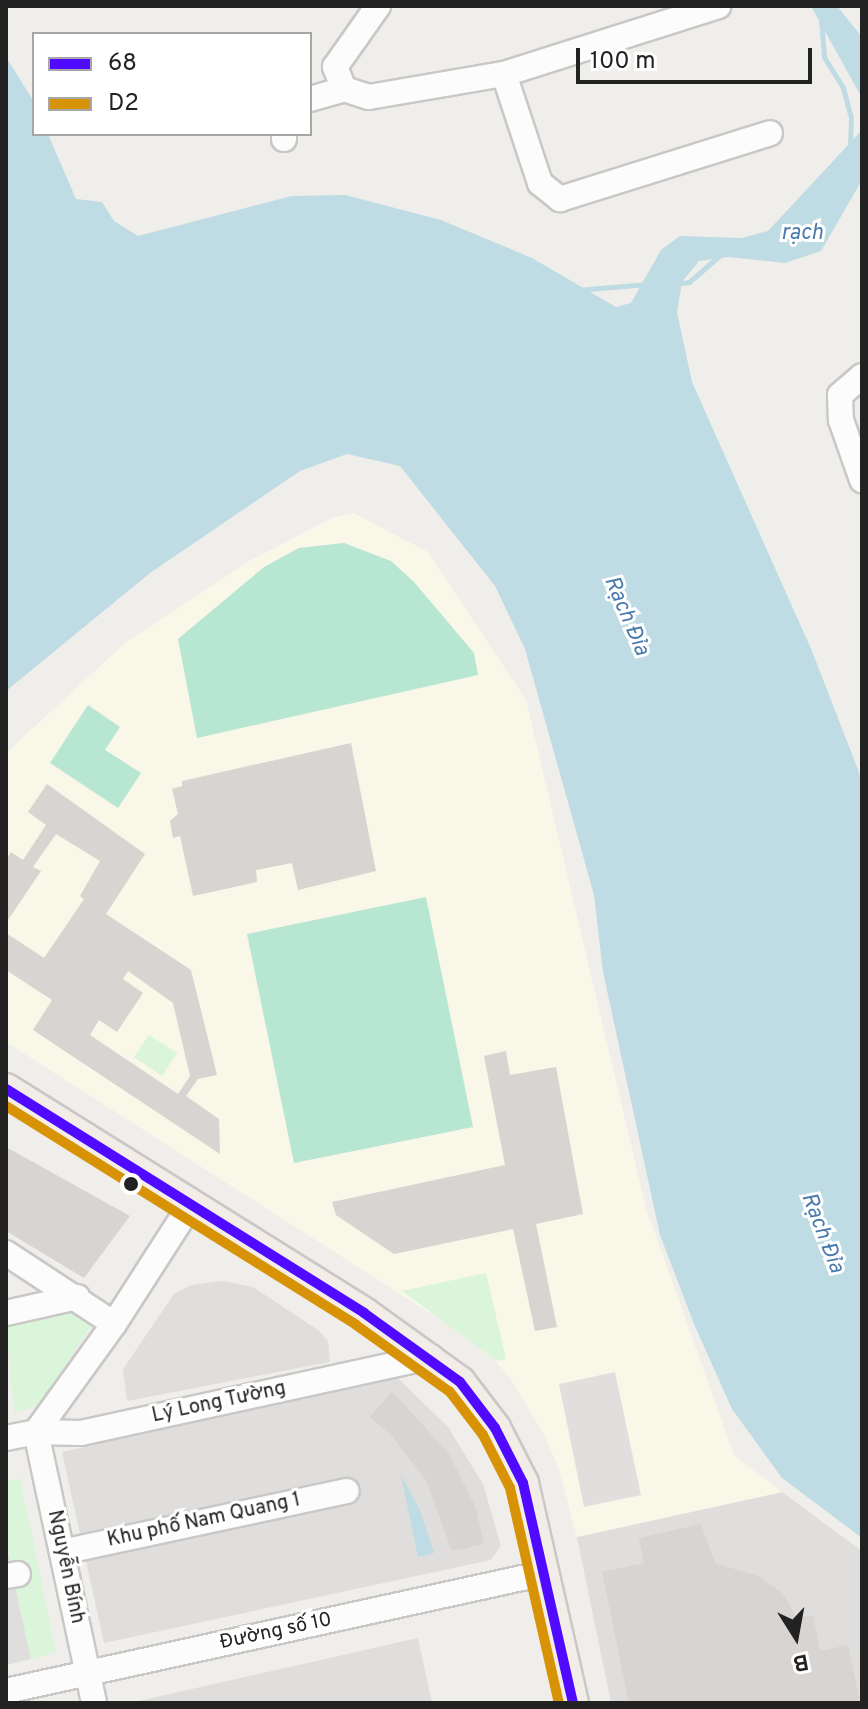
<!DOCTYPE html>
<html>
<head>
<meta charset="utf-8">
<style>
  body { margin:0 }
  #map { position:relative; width:868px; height:1709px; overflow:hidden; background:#f0eeeb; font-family:Overpass,sans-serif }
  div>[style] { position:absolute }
  .residential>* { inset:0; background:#dfdedc }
  .education>* { inset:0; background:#f8f7e8 }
  .park>* { inset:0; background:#daf5da }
  .pitch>* { inset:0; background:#b7e6d2 }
  .parking>* { inset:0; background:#e0dfde }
  .water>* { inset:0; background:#bfdbe3 }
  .stream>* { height:5px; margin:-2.5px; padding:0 2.5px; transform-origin:2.5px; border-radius:2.5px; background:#bfdbe3 }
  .building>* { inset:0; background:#d7d4d2 }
  .roads { filter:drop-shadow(2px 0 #c9c8c7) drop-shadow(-2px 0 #c9c8c7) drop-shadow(0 2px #c9c8c7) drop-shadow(0 -2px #c9c8c7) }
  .minor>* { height:24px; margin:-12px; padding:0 12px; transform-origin:12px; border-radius:12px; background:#fdfcfc }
  .major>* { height:30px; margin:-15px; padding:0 15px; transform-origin:15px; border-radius:15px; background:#f3ede7 }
  .bus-1>* { height:10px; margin:-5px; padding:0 5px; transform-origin:5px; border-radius:5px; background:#4f0aff }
  .bus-2>* { height:10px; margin:-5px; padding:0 5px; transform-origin:5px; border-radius:5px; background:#d79205 }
  .dots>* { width:22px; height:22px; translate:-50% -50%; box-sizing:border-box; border:4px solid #fff; border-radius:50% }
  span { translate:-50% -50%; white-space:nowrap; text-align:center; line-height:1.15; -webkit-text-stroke:6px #fff; paint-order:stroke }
  .street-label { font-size:20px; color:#222 }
  .water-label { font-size:22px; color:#4a7aab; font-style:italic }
  .frame { position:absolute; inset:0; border:8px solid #222; pointer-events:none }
  .legend { position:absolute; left:32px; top:32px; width:280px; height:104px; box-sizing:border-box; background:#fff; border:2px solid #a7a7a7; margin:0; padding:10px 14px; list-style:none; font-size:24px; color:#222 }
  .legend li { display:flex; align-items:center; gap:16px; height:40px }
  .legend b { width:40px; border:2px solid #a7a7a7 }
  .north { position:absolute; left:756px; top:1597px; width:80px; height:80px; -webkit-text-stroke:6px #fff; paint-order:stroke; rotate:169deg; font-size:22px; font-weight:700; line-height:32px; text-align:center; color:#222 }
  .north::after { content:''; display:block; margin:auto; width:28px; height:36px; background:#222; clip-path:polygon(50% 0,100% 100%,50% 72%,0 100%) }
  .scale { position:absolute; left:576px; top:48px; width:236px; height:36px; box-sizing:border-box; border:4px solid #222; border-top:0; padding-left:10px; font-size:24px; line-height:28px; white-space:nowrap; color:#222; -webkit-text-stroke:6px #fff; paint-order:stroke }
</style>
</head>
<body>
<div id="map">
  <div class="residential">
    <i style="clip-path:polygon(222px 1281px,253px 1287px,318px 1330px,328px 1341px,330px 1362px,127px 1401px,123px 1369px,174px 1294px,191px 1285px)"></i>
    <i style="clip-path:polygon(398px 1378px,448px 1427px,483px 1484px,501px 1546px,491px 1560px,104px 1643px,62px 1452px)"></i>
    <i style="clip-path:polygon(782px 1492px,862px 1551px,862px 1703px,611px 1703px,577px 1537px)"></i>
    <i style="clip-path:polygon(6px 1543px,31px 1659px,6px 1665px)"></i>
    <i style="clip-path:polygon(418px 1638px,432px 1703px,130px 1703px)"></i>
  </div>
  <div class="education">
    <i style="clip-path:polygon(353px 513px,428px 552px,526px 700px,646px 1208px,734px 1455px,782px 1492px,577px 1537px,558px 1466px,542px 1431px,510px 1378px,483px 1347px,6px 1042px,6px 753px,124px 644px,249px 561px,332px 518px)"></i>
  </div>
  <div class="park">
    <i style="clip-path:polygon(149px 1035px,177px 1053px,162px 1076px,134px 1057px)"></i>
    <i style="clip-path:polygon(486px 1273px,506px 1359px,497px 1361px,402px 1291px)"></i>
    <i style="clip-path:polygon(76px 1310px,94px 1321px,39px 1406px,14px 1413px,6px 1326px)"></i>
    <i style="clip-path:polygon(20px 1478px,56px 1652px,31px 1659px,6px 1543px,6px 1481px)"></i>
  </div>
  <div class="pitch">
    <i style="clip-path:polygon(344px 543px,391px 561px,414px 582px,474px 653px,478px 675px,197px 738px,178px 639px,264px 567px,299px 548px)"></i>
    <i style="clip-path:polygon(88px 705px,120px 727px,105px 750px,141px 773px,118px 808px,50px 763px)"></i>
    <i style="clip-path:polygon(426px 897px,473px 1127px,294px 1163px,247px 934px)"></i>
  </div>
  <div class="parking">
    <i style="clip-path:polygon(615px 1372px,641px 1495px,584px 1507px,559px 1384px)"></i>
  </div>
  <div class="water">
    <i style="clip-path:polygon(811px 6px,837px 6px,862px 37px,862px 98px)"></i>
    <i style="clip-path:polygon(6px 57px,34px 102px,34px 134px,48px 134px,76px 199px,102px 202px,114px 221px,138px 236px,292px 196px,345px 195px,441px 220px,532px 258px,616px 307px,631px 303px,661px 250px,680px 236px,742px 238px,768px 231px,862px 130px,862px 180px,821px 251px,785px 263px,728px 257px,699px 261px,682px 282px,677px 312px,692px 382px,812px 651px,862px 780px,862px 1538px,782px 1478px,732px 1409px,694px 1324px,660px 1235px,603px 972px,594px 895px,525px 649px,495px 586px,400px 466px,347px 454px,300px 471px,150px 573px,6px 691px)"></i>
    <i style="clip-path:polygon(401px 1475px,419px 1508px,434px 1553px,418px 1557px)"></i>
  </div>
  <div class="stream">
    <i style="left:820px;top:6px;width:51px;rotate:85.5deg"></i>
    <i style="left:824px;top:57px;width:36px;rotate:58deg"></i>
    <i style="left:843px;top:88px;width:30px;rotate:75deg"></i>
    <i style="left:851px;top:117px;width:33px;rotate:92deg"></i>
    <i style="left:675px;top:284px;width:14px;rotate:-8deg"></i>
    <i style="left:689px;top:282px;width:40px;rotate:-41deg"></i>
    <i style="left:576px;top:290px;width:73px;rotate:-4.7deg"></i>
  </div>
  <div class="building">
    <i style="clip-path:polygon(351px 743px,376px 871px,298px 890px,292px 863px,256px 870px,257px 882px,193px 896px,180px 836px,173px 838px,170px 821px,178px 814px,172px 789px,182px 786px,182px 781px)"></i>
    <i style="clip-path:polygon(evenodd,47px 784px,145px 854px,106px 914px,191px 970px,217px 1075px,198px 1079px,186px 1096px,219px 1119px,220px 1154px,33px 1030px,52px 1000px,6px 970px,6px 933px,44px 958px,84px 899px,80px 896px,100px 861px,56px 834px,33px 867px,41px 871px,6px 923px,6px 860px,11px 852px,23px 860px,46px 825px,28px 812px,47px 784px,128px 971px,173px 1003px,190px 1076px,178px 1094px,90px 1035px,99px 1020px,117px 1032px,143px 993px,123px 979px,128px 971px)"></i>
    <i style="clip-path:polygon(506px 1051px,510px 1075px,556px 1067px,583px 1214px,536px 1224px,557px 1327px,535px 1331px,513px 1229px,394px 1254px,336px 1215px,332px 1202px,505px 1165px,484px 1056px)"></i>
    <i style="clip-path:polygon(6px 1147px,130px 1216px,84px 1278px,6px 1231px)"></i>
    <i style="clip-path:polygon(392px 1391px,449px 1454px,475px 1506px,484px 1544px,452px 1551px,426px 1480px,392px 1436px,370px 1417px)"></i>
    <i style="clip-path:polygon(701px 1524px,715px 1563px,761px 1577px,783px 1594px,797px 1618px,813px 1615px,820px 1651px,848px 1645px,860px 1703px,629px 1703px,602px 1572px,644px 1563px,639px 1538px)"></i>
  </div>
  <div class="roads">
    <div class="minor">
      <i style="left:504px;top:74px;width:115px;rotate:71.7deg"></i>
      <i style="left:540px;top:183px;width:26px;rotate:39deg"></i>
      <i style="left:560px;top:199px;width:220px;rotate:-17.4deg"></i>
      <i style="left:344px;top:89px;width:24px;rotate:-112deg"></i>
      <i style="left:335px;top:67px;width:75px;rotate:-54.8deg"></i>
      <i style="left:310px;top:99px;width:35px;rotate:-16deg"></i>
      <i style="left:344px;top:89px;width:26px;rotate:18deg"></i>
      <i style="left:369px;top:97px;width:137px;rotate:-9.7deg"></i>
      <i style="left:504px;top:74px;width:225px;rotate:-17.6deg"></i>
      <i style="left:284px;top:134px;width:5px;rotate:90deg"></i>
      <i style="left:862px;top:376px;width:29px;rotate:139deg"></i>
      <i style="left:840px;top:395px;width:25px;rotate:88deg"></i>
      <i style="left:841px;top:420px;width:64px;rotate:70.7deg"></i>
      <i style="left:6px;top:1253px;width:129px;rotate:33.3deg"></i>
      <i style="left:6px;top:1313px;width:73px;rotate:-12.7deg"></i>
      <i style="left:36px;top:1432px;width:277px;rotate:77.9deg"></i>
      <i style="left:36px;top:1432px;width:133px;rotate:-54.2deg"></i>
      <i style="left:114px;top:1324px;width:143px;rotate:-57.3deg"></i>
      <i style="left:6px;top:1438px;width:31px;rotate:-11deg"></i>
      <i style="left:36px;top:1432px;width:45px;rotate:1.3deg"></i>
      <i style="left:81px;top:1433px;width:358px;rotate:-12.3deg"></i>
      <i style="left:62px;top:1552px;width:291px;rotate:-12.1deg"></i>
      <i style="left:6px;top:1576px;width:12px;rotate:-9deg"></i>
      <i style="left:6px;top:1691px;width:552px;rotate:-12.35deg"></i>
    </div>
    <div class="major">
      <i style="left:6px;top:1089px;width:422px;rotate:32deg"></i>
      <i style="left:364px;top:1313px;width:118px;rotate:35.7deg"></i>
      <i style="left:460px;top:1382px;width:58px;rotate:52.7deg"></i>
      <i style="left:495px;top:1428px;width:62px;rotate:63deg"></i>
      <i style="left:523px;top:1483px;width:226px;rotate:77.2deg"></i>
    </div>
  </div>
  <div class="bus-1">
    <i style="left:6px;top:1089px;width:422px;rotate:32deg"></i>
    <i style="left:364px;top:1313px;width:118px;rotate:35.7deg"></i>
    <i style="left:460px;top:1382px;width:58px;rotate:52.7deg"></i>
    <i style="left:495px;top:1428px;width:62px;rotate:63deg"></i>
    <i style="left:523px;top:1483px;width:226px;rotate:77.2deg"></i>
  </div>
  <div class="bus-2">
    <i style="left:6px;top:1106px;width:413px;rotate:32deg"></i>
    <i style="left:356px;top:1325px;width:115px;rotate:35.5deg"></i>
    <i style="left:450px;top:1392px;width:54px;rotate:52.5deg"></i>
    <i style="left:483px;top:1435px;width:59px;rotate:63deg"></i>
    <i style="left:510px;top:1488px;width:221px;rotate:77.2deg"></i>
  </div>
  <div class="dots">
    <i style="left:131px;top:1184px;background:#222"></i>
  </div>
  <div class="street-label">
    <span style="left:219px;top:1403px;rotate:-12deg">Lý Long Tường</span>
    <span style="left:204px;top:1521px;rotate:-12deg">Khu phố Nam Quang 1</span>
    <span style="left:65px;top:1567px;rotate:78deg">Nguyễn Bính</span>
    <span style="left:276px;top:1632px;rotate:-12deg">Đường số 10</span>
  </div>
  <div class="water-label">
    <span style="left:802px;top:234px">rạch</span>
    <span style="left:626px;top:616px;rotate:67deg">Rạch Đỉa</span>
    <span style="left:822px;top:1233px;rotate:69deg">Rạch Đỉa</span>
  </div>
  <div class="frame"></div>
  <ul class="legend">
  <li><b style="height:10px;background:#4f0aff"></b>68</li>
  <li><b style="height:10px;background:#d79205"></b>D2</li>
  </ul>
  <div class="north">B</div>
  <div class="scale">100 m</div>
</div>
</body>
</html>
